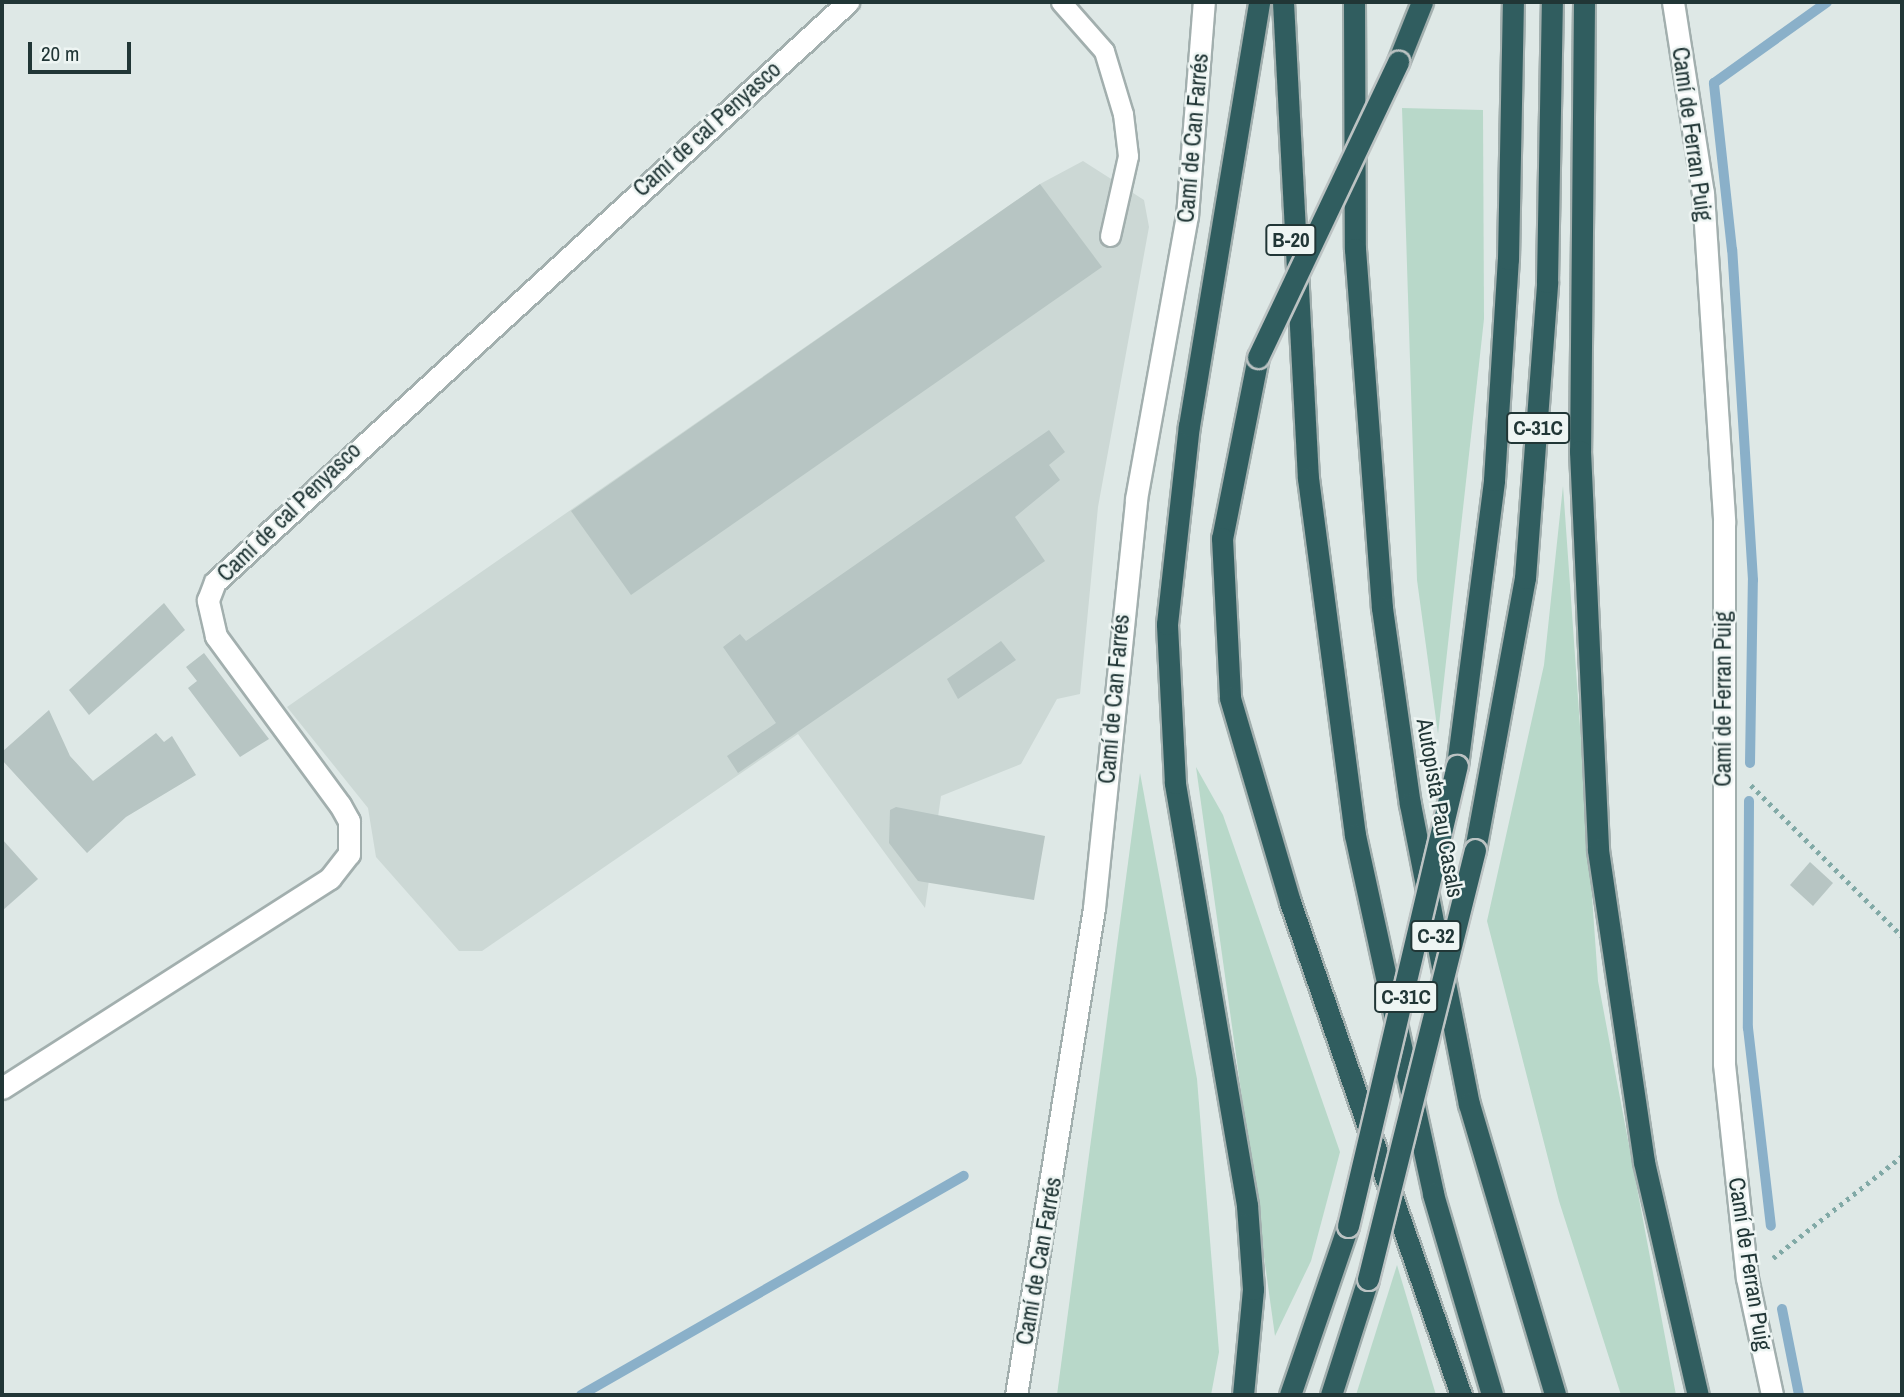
<!DOCTYPE html>
<html>
<head>
<meta charset="utf-8">
<style>
  body { margin:0 }
  #map { position:relative; width:1904px; height:1397px; overflow:hidden; background:#dee8e6; font-family:"Archivo Narrow",sans-serif }
  div>[style] { position:absolute }
  .built>* { inset:0; background:#ccd8d5 }
  .green>* { inset:0; background:#b8d8c9 }
  .stream>* { height:10px; margin:-5px; padding:0 5px; transform-origin:5px; border-radius:5px; background:#8ab0c9 }
  .building>* { inset:0; background:#b7c5c3 }
  .path>* { height:4.5px; margin-top:-2.25px; transform-origin:0; background:repeating-linear-gradient(90deg,#81a9a6 0 3.5px,transparent 0 8.5px) }
  .roads { filter:drop-shadow(2px 0 #a2afae) drop-shadow(-2px 0 #a2afae) drop-shadow(0 2px #a2afae) drop-shadow(0 -2px #a2afae) }
  .lane>* { height:19px; margin:-9.5px; padding:0 9.5px; transform-origin:9.5px; border-radius:9.5px; background:#fff }
  .street>* { height:21px; margin:-10.5px; padding:0 10.5px; transform-origin:10.5px; border-radius:10.5px; background:#fff }
  .highway>* { height:21px; margin:-10.5px; padding:0 10.5px; transform-origin:10.5px; border-radius:10.5px; background:#305d5f }
  .bridges { filter:drop-shadow(2px 0 #bcc3c3) drop-shadow(-2px 0 #bcc3c3) drop-shadow(0 2px #bcc3c3) drop-shadow(0 -2px #bcc3c3) }
  .highway-bridge>* { height:21px; margin:-10.5px; padding:0 10.5px; transform-origin:10.5px; border-radius:10.5px; background:#305d5f }
  span { translate:-50% -50%; white-space:nowrap; text-align:center; line-height:1.15; -webkit-text-stroke:5px #eef5f3; paint-order:stroke }
  .shield-label span { padding:2px 5px; background:#eef5f3; border:2px solid; border-radius:5px; -webkit-text-stroke-width:0 }
  .shield-label { font-size:21px; color:#213636; font-weight:700 }
  .street-label { font-size:23px; color:#213636 }
  .frame { position:absolute; inset:0; border:4px solid #213636; pointer-events:none }
  .scale { position:absolute; left:28px; top:42px; width:103px; height:32px; box-sizing:border-box; border:4px solid #213636; border-top:0; padding-left:9px; font-size:21px; line-height:24px; white-space:nowrap; color:#213636; -webkit-text-stroke:5px #eef5f3; paint-order:stroke }
</style>
</head>
<body>
<div id="map">
  <div class="built">
    <i style="clip-path:polygon(1083px 161px,1144px 200px,1149px 227px,1098px 507px,1080px 694px,1057px 699px,1021px 764px,941px 796px,925px 908px,798px 734px,482px 951px,459px 951px,376px 857px,368px 808px,287px 707px,1040px 184px)"></i>
  </div>
  <div class="green">
    <i style="clip-path:polygon(1402px 108px,1483px 110px,1484px 319px,1438px 734px,1417px 580px)"></i>
    <i style="clip-path:polygon(1563px 486px,1598px 981px,1676px 1395px,1621px 1395px,1559px 1201px,1487px 921px,1544px 665px)"></i>
    <i style="clip-path:polygon(1196px 767px,1223px 815px,1340px 1152px,1311px 1261px,1275px 1336px)"></i>
    <i style="clip-path:polygon(1140px 773px,1197px 1079px,1219px 1352px,1211px 1395px,1057px 1395px)"></i>
    <i style="clip-path:polygon(1397px 1265px,1436px 1395px,1356px 1395px)"></i>
  </div>
  <div class="stream">
    <i style="left:1750px;top:763px;width:183px;rotate:-89.1deg"></i>
    <i style="left:1753px;top:580px;width:331px;rotate:-93.6deg"></i>
    <i style="left:1732px;top:250px;width:168px;rotate:-96.2deg"></i>
    <i style="left:1714px;top:83px;width:139px;rotate:-35.6deg"></i>
    <i style="left:1749px;top:801px;width:227px;rotate:90.3deg"></i>
    <i style="left:1748px;top:1028px;width:199px;rotate:83.4deg"></i>
    <i style="left:1782px;top:1309px;width:88px;rotate:78.8deg"></i>
    <i style="left:581px;top:1395px;width:441px;rotate:-29.8deg"></i>
  </div>
  <div class="building">
    <i style="clip-path:polygon(1040px 184px,1102px 267px,631px 595px,571px 511px)"></i>
    <i style="clip-path:polygon(1049px 430px,1065px 452px,1049px 465px,1060px 480px,1015px 517px,1045px 561px,738px 773px,727px 756px,776px 723px,723px 647px,740px 634px,746px 641px)"></i>
    <i style="clip-path:polygon(164px 603px,185px 630px,89px 715px,69px 690px)"></i>
    <i style="clip-path:polygon(1001px 641px,1016px 660px,958px 699px,947px 679px)"></i>
    <i style="clip-path:polygon(204px 653px,269px 739px,240px 757px,188px 688px,197px 681px,186px 667px)"></i>
    <i style="clip-path:polygon(49px 710px,70px 756px,93px 781px,156px 733px,164px 742px,172px 736px,196px 775px,126px 817px,87px 853px,2px 760px,2px 752px)"></i>
    <i style="clip-path:polygon(896px 807px,1045px 836px,1034px 900px,918px 881px,889px 843px,890px 810px)"></i>
    <i style="clip-path:polygon(2px 839px,38px 879px,2px 911px)"></i>
    <i style="clip-path:polygon(1810px 862px,1833px 883px,1813px 906px,1790px 885px)"></i>
  </div>
  <div class="path">
    <i style="left:1751px;top:785px;width:214px;rotate:45deg"></i>
    <i style="left:1773px;top:1258px;width:164px;rotate:-38.3deg"></i>
  </div>
  <div class="roads">
    <div class="lane">
      <i style="left:1061px;top:2px;width:65px;rotate:48.7deg"></i>
      <i style="left:1104px;top:51px;width:66px;rotate:73.2deg"></i>
      <i style="left:1123px;top:114px;width:42px;rotate:83.2deg"></i>
      <i style="left:1128px;top:156px;width:82px;rotate:102.7deg"></i>
    </div>
    <div class="street">
      <i style="left:1673px;top:2px;width:193px;rotate:81.1deg"></i>
      <i style="left:1703px;top:193px;width:329px;rotate:86.3deg"></i>
      <i style="left:1724px;top:521px;width:543px;rotate:90deg"></i>
      <i style="left:1724px;top:1064px;width:215px;rotate:83.9deg"></i>
      <i style="left:1747px;top:1278px;width:120px;rotate:77.9deg"></i>
      <i style="left:2px;top:1088px;width:389px;rotate:-32.6deg"></i>
      <i style="left:330px;top:878px;width:31px;rotate:-52deg"></i>
      <i style="left:349px;top:854px;width:33px;rotate:-90deg"></i>
      <i style="left:349px;top:821px;width:18px;rotate:-119deg"></i>
      <i style="left:340px;top:805px;width:210px;rotate:-126.3deg"></i>
      <i style="left:216px;top:636px;width:37px;rotate:-103deg"></i>
      <i style="left:208px;top:600px;width:19px;rotate:-69deg"></i>
      <i style="left:215px;top:582px;width:859px;rotate:-42.5deg"></i>
      <i style="left:1016px;top:1395px;width:493px;rotate:-80.9deg"></i>
      <i style="left:1094px;top:908px;width:411px;rotate:-84.1deg"></i>
      <i style="left:1136px;top:499px;width:288px;rotate:-79.8deg"></i>
      <i style="left:1187px;top:216px;width:215px;rotate:-85.5deg"></i>
    </div>
    <div class="highway">
      <i style="left:1283px;top:2px;width:477px;rotate:87deg"></i>
      <i style="left:1308px;top:478px;width:360px;rotate:82.5deg"></i>
      <i style="left:1355px;top:835px;width:367px;rotate:77.7deg"></i>
      <i style="left:1433px;top:1194px;width:209px;rotate:73.6deg"></i>
      <i style="left:1354px;top:2px;width:247px;rotate:89.8deg"></i>
      <i style="left:1355px;top:249px;width:360px;rotate:85.7deg"></i>
      <i style="left:1382px;top:608px;width:198px;rotate:81.9deg"></i>
      <i style="left:1410px;top:804px;width:306px;rotate:78.9deg"></i>
      <i style="left:1469px;top:1104px;width:303px;rotate:73.5deg"></i>
      <i style="left:1584px;top:2px;width:449px;rotate:90.5deg"></i>
      <i style="left:1580px;top:451px;width:399px;rotate:87.4deg"></i>
      <i style="left:1598px;top:850px;width:315px;rotate:81.6deg"></i>
      <i style="left:1644px;top:1162px;width:239px;rotate:77deg"></i>
      <i style="left:1398px;top:62px;width:65px;rotate:-68.2deg"></i>
      <i style="left:1258px;top:357px;width:185px;rotate:101.2deg"></i>
      <i style="left:1222px;top:538px;width:160px;rotate:87.1deg"></i>
      <i style="left:1230px;top:698px;width:213px;rotate:73.6deg"></i>
      <i style="left:1290px;top:902px;width:522px;rotate:70.87deg"></i>
      <i style="left:1457px;top:766px;width:288px;rotate:-82.6deg"></i>
      <i style="left:1494px;top:480px;width:221px;rotate:-86.4deg"></i>
      <i style="left:1508px;top:259px;width:257px;rotate:-88.9deg"></i>
      <i style="left:1475px;top:850px;width:277px;rotate:-79.6deg"></i>
      <i style="left:1525px;top:578px;width:297px;rotate:-85.7deg"></i>
      <i style="left:1547px;top:282px;width:280px;rotate:-89deg"></i>
      <i style="left:1243px;top:1395px;width:106px;rotate:-84.6deg"></i>
      <i style="left:1253px;top:1289px;width:84px;rotate:-94.1deg"></i>
      <i style="left:1247px;top:1205px;width:428px;rotate:-99.7deg"></i>
      <i style="left:1175px;top:783px;width:159px;rotate:-92.9deg"></i>
      <i style="left:1167px;top:624px;width:199px;rotate:-83.7deg"></i>
      <i style="left:1189px;top:426px;width:430px;rotate:-80.6deg"></i>
      <i style="left:1290px;top:1395px;width:179px;rotate:-71.1deg"></i>
      <i style="left:1331px;top:1395px;width:122px;rotate:-72.3deg"></i>
    </div>
  </div>
  <div class="bridges">
    <div class="highway-bridge">
      <i style="left:1258px;top:357px;width:327px;rotate:-64.6deg"></i>
      <i style="left:1348px;top:1226px;width:473px;rotate:-76.7deg"></i>
      <i style="left:1368px;top:1279px;width:442px;rotate:-76deg"></i>
    </div>
  </div>
  <div class="shield-label">
    <span style="left:1291px;top:240px">B-20</span>
    <span style="left:1538px;top:428px">C-31C</span>
    <span style="left:1436px;top:936px">C-32</span>
    <span style="left:1406px;top:997px">C-31C</span>
  </div>
  <div class="street-label">
    <span style="left:707px;top:129px;rotate:-42deg">Camí de cal Penyasco</span>
    <span style="left:1692px;top:134px;rotate:82deg">Camí de Ferran Puig</span>
    <span style="left:1193px;top:138px;rotate:-85deg">Camí de Can Farrés</span>
    <span style="left:289px;top:512px;rotate:-44deg">Camí de cal Penyasco</span>
    <span style="left:1114px;top:699px;rotate:-85deg">Camí de Can Farrés</span>
    <span style="left:1723px;top:699px;rotate:-90deg">Camí de Ferran Puig</span>
    <span style="left:1440px;top:808px;rotate:80deg">Autopista Pau Casals</span>
    <span style="left:1039px;top:1261px;rotate:-80deg">Camí de Can Farrés</span>
    <span style="left:1750px;top:1264px;rotate:81deg">Camí de Ferran Puig</span>
  </div>
  <div class="frame"></div>
  <div class="scale">20 m</div>
</div>
</body>
</html>
